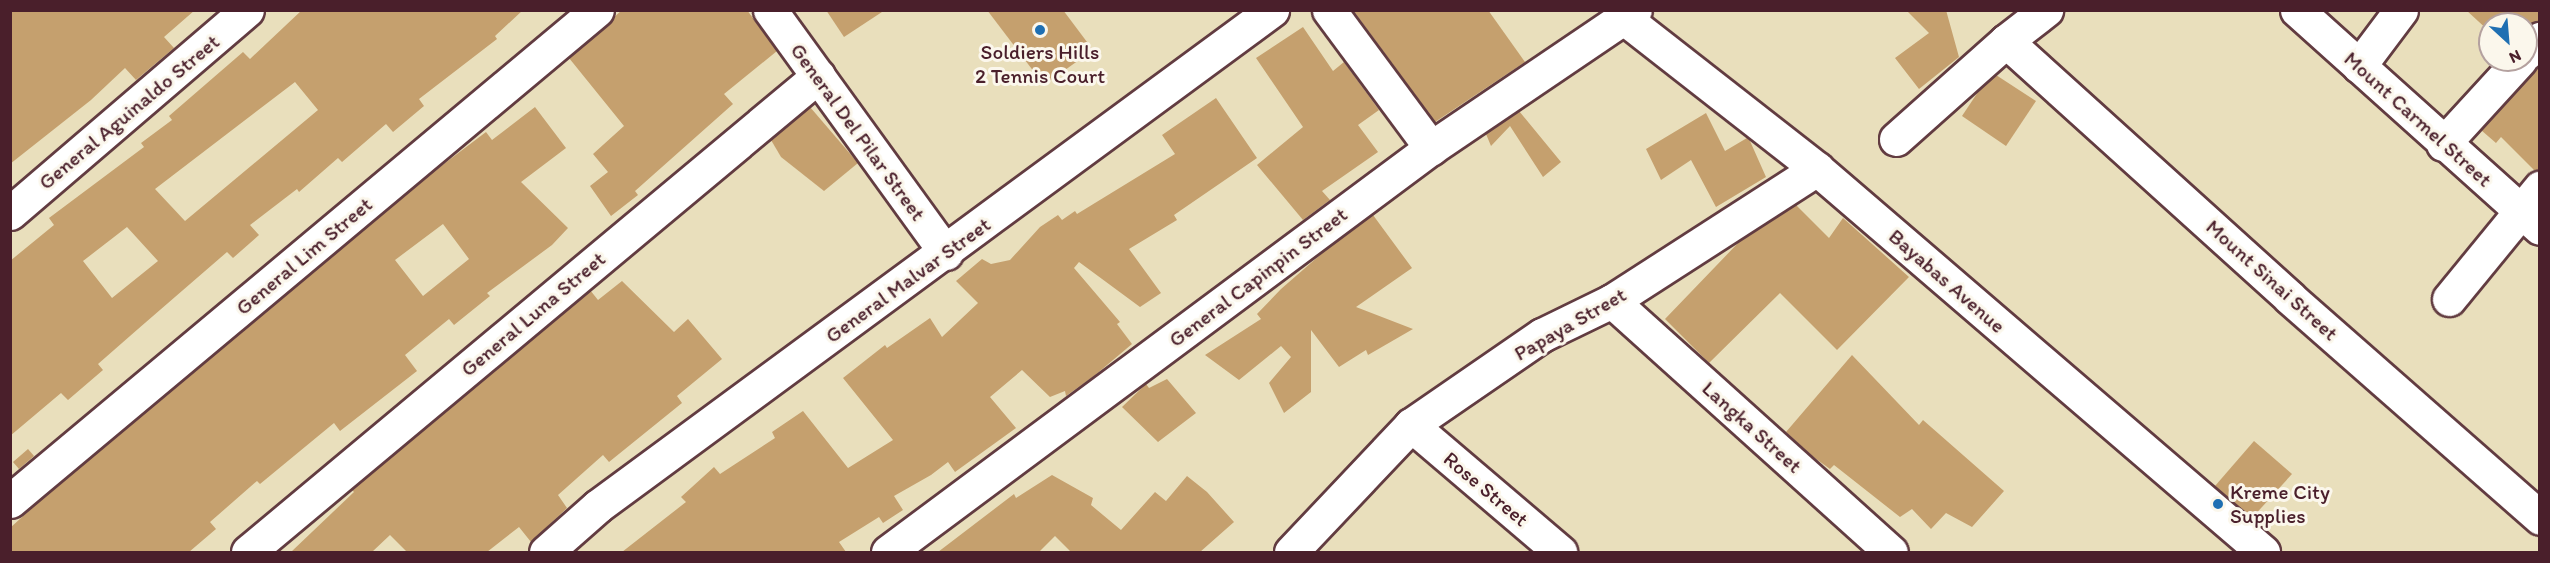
<!DOCTYPE html>
<html>
<head>
<meta charset="utf-8">
<style>
  body { margin:0 }
  #map { position:relative; width:2550px; height:563px; overflow:hidden; background:#e9dfbc; font-family:Itim,sans-serif }
  div>[style] { position:absolute }
  .building>* { inset:0; background:#c5a06e }
  .roads { filter:drop-shadow(2px 0 #623c41) drop-shadow(-2px 0 #623c41) drop-shadow(0 2px #623c41) drop-shadow(0 -2px #623c41) }
  .minor>* { height:33px; margin:-16.5px; padding:0 16.5px; transform-origin:16.5px; border-radius:16.5px; background:#fff }
  .dots>* { width:16px; height:16px; translate:-50% -50%; box-sizing:border-box; border:3px solid #fbf7ec; border-radius:50% }
  span { translate:-50% -50%; white-space:nowrap; text-align:center; line-height:1.15; -webkit-text-stroke:6px #fbf7ec; paint-order:stroke }
  .poi-label { font-size:21px; color:#4a1f2b }
  .left { translate:0 -50%; text-align:left }
  .street-label { font-size:21px; color:#4a1f2b }
  .frame { position:absolute; inset:0; border:12px solid #4a1f2b; pointer-events:none }
  .north { position:absolute; left:2478px; top:12px; width:60px; height:60px; box-sizing:border-box; background:#fbf7ec; border:2px solid #b4a19f; border-radius:50%; rotate:154deg; font-size:16px; font-weight:700; line-height:24px; text-align:center; color:#4a1f2b }
  .north::after { content:''; display:block; margin:auto; width:21px; height:27px; background:#1f6fb2; clip-path:polygon(50% 0,100% 100%,50% 72%,0 100%) }
</style>
</head>
<body>
<div id="map">
  <div class="building">
    <i style="clip-path:polygon(10px 10px,195px 10px,164px 37px,174px 48px,136px 80px,125px 68px,91px 100px,10px 164px)"></i>
    <i style="clip-path:polygon(evenodd,302px 10px,523px 10px,495px 36px,497px 39px,419px 99px,424px 106px,393px 132px,386px 124px,342px 162px,338px 158px,299px 192px,297px 189px,250px 225px,259px 235px,233px 258px,227px 252px,138px 329px,98px 364px,103px 370px,68px 400px,61px 393px,10px 436px,10px 261px,54px 225px,49px 218px,144px 147px,141px 143px,172px 120px,169px 116px,243px 52px,250px 59px,302px 10px,295px 82px,318px 110px,185px 221px,155px 189px,295px 82px,302px 10px,127px 227px,158px 261px,112px 298px,83px 261px,127px 227px)"></i>
    <i style="clip-path:polygon(622px 10px,747px 10px,777px 51px,724px 94px,733px 104px,635px 191px,638px 195px,611px 216px,590px 186px,608px 172px,593px 154px,624px 126px,569px 58px)"></i>
    <i style="clip-path:polygon(826px 10px,885px 10px,844px 37px)"></i>
    <i style="clip-path:polygon(987px 10px,1063px 10px,1093px 50px,1044px 85px)"></i>
    <i style="clip-path:polygon(1353px 10px,1488px 10px,1525px 62px,1435px 122px)"></i>
    <i style="clip-path:polygon(1906px 10px,1946px 10px,1959px 57px,1919px 89px,1895px 58px,1929px 33px)"></i>
    <i style="clip-path:polygon(2466px 10px,2540px 10px,2540px 21px,2526px 26px,2526px 24px,2490px 24px,2490px 32px)"></i>
    <i style="clip-path:polygon(1303px 27px,1333px 71px,1344px 62px,1379px 110px,1358px 125px,1378px 152px,1322px 191px,1330px 200px,1303px 220px,1257px 165px,1303px 127px,1256px 58px)"></i>
    <i style="clip-path:polygon(2540px 66px,2540px 170px,2534px 170px,2501px 137px,2496px 143px,2481px 130px)"></i>
    <i style="clip-path:polygon(1996px 75px,2036px 101px,2006px 146px,1962px 116px,1980px 89px)"></i>
    <i style="clip-path:polygon(1216px 98px,1257px 158px,1174px 215px,1177px 220px,1129px 249px,1161px 293px,1140px 307px,1079px 262px,1074px 268px,1120px 322px,1117px 324px,1132px 344px,1094px 376px,1066px 396px,1065px 391px,1050px 397px,1022px 370px,990px 397px,1016px 428px,955px 472px,948px 462px,931px 475px,894px 496px,903px 510px,883px 523px,879px 517px,839px 542px,846px 552px,622px 552px,686px 502px,681px 497px,714px 467px,720px 474px,775px 438px,772px 432px,803px 411px,848px 468px,893px 440px,843px 378px,885px 345px,887px 348px,930px 318px,942px 337px,978px 303px,956px 281px,982px 259px,991px 264px,1010px 260px,1040px 227px,1058px 215px,1062px 220px,1075px 211px,1077px 214px,1175px 154px,1162px 135px)"></i>
    <i style="clip-path:polygon(evenodd,535px 107px,566px 148px,521px 182px,568px 228px,552px 245px,487px 293px,490px 296px,454px 325px,449px 319px,405px 355px,417px 371px,340px 431px,334px 423px,260px 484px,257px 481px,210px 522px,216px 529px,189px 552px,10px 552px,10px 528px,43px 498px,424px 179px,486px 132px,492px 140px,535px 107px,443px 224px,469px 259px,423px 296px,395px 260px,443px 224px)"></i>
    <i style="clip-path:polygon(810px 107px,858px 163px,824px 191px,781px 157px,771px 140px)"></i>
    <i style="clip-path:polygon(1519px 111px,1561px 162px,1543px 177px,1510px 126px,1491px 146px,1486px 134px)"></i>
    <i style="clip-path:polygon(1706px 113px,1725px 151px,1747px 138px,1750px 141px,1766px 177px,1716px 207px,1691px 160px,1661px 180px,1646px 149px)"></i>
    <i style="clip-path:polygon(1796px 205px,1829px 238px,1843px 218px,1909px 277px,1837px 350px,1780px 293px,1709px 363px,1665px 319px,1740px 241px)"></i>
    <i style="clip-path:polygon(1373px 215px,1412px 268px,1356px 307px,1413px 329px,1368px 355px,1366px 350px,1339px 367px,1311px 330px,1311px 392px,1284px 413px,1269px 383px,1291px 357px,1281px 346px,1239px 380px,1205px 355px,1261px 319px,1257px 314px,1281px 289px,1327px 249px)"></i>
    <i style="clip-path:polygon(622px 281px,674px 332px,688px 319px,722px 359px,677px 396px,682px 403px,609px 462px,603px 455px,558px 495px,567px 508px,531px 542px,519px 527px,487px 552px,407px 552px,390px 535px,372px 552px,291px 552px,354px 492px,352px 490px,590px 290px,598px 300px)"></i>
    <i style="clip-path:polygon(1852px 355px,1919px 425px,1923px 420px,2004px 491px,1972px 527px,1946px 513px,1931px 529px,1912px 509px,1900px 517px,1834px 465px,1830px 469px,1812px 456px,1786px 432px)"></i>
    <i style="clip-path:polygon(1167px 379px,1196px 413px,1158px 442px,1122px 407px,1146px 384px,1149px 388px)"></i>
    <i style="clip-path:polygon(2254px 441px,2292px 474px,2252px 518px,2215px 486px)"></i>
    <i style="clip-path:polygon(28px 449px,34px 456px,19px 469px,13px 462px)"></i>
    <i style="clip-path:polygon(1052px 475px,1093px 498px,1091px 505px,1121px 530px,1155px 492px,1166px 501px,1187px 476px,1207px 492px,1234px 522px,1200px 552px,1071px 552px,1055px 536px,1039px 552px,938px 552px,1014px 494px,1016px 498px)"></i>
  </div>
  <div class="roads">
    <div class="minor">
      <i style="left:770px;top:10px;width:300px;rotate:54.1deg"></i>
      <i style="left:1329px;top:10px;width:172px;rotate:53.5deg"></i>
      <i style="left:2297px;top:10px;width:326px;rotate:41.9deg"></i>
      <i style="left:1624px;top:18px;width:245px;rotate:38deg"></i>
      <i style="left:1817px;top:169px;width:588px;rotate:40.65deg"></i>
      <i style="left:2006px;top:41px;width:383px;rotate:42.1deg"></i>
      <i style="left:2290px;top:298px;width:333px;rotate:41.3deg"></i>
      <i style="left:2526px;top:53px;width:20px;rotate:-45deg"></i>
      <i style="left:2359px;top:66px;width:70px;rotate:-53.1deg"></i>
      <i style="left:1896px;top:139px;width:147px;rotate:-41.7deg"></i>
      <i style="left:2006px;top:41px;width:51px;rotate:-37.8deg"></i>
      <i style="left:2443px;top:144px;width:114px;rotate:-47.5deg"></i>
      <i style="left:10px;top:213px;width:312px;rotate:-40.6deg"></i>
      <i style="left:2449px;top:299px;width:144px;rotate:-50.7deg"></i>
      <i style="left:1612px;top:301px;width:375px;rotate:42deg"></i>
      <i style="left:1411px;top:425px;width:196px;rotate:40.4deg"></i>
      <i style="left:10px;top:501px;width:765px;rotate:-39.91deg"></i>
      <i style="left:248px;top:552px;width:743px;rotate:-39.86deg"></i>
      <i style="left:546px;top:552px;width:69px;rotate:-41.5deg"></i>
      <i style="left:598px;top:506px;width:837px;rotate:-36.35deg"></i>
      <i style="left:888px;top:552px;width:677px;rotate:-36.65deg"></i>
      <i style="left:1431px;top:148px;width:246px;rotate:-34.1deg"></i>
      <i style="left:1291px;top:552px;width:175px;rotate:-46.6deg"></i>
      <i style="left:1411px;top:425px;width:159px;rotate:-34.5deg"></i>
      <i style="left:1542px;top:335px;width:78px;rotate:-25.9deg"></i>
      <i style="left:1612px;top:301px;width:244px;rotate:-32.8deg"></i>
    </div>
  </div>
  <div class="dots">
    <i style="left:1040px;top:30px;background:#1f6fb2"></i>
    <i style="left:2218px;top:504px;background:#1f6fb2"></i>
  </div>
  <div class="poi-label">
    <span style="left:1040px;top:64px">Soldiers Hills<br>2 Tennis Court</span>
    <span class="left" style="left:2230px;top:504px">Kreme City<br>Supplies</span>
  </div>
  <div class="street-label">
    <span style="left:129px;top:112px;rotate:-40deg">General Aguinaldo Street</span>
    <span style="left:2418px;top:119px;rotate:42deg">Mount Carmel Street</span>
    <span style="left:858px;top:132px;rotate:54deg">General Del Pilar Street</span>
    <span style="left:304px;top:256px;rotate:-40deg">General Lim Street</span>
    <span style="left:1258px;top:277px;rotate:-37deg">General Capinpin Street</span>
    <span style="left:908px;top:280px;rotate:-36deg">General Malvar Street</span>
    <span style="left:2272px;top:280px;rotate:42deg">Mount Sinai Street</span>
    <span style="left:1947px;top:281px;rotate:41deg">Bayabas Avenue</span>
    <span style="left:533px;top:314px;rotate:-40deg">General Luna Street</span>
    <span style="left:1570px;top:324px;rotate:-30deg">Papaya Street</span>
    <span style="left:1752px;top:427px;rotate:42deg">Langka Street</span>
    <span style="left:1486px;top:489px;rotate:40deg">Rose Street</span>
  </div>
  <div class="frame"></div>
  <div class="north">N</div>
</div>
</body>
</html>
